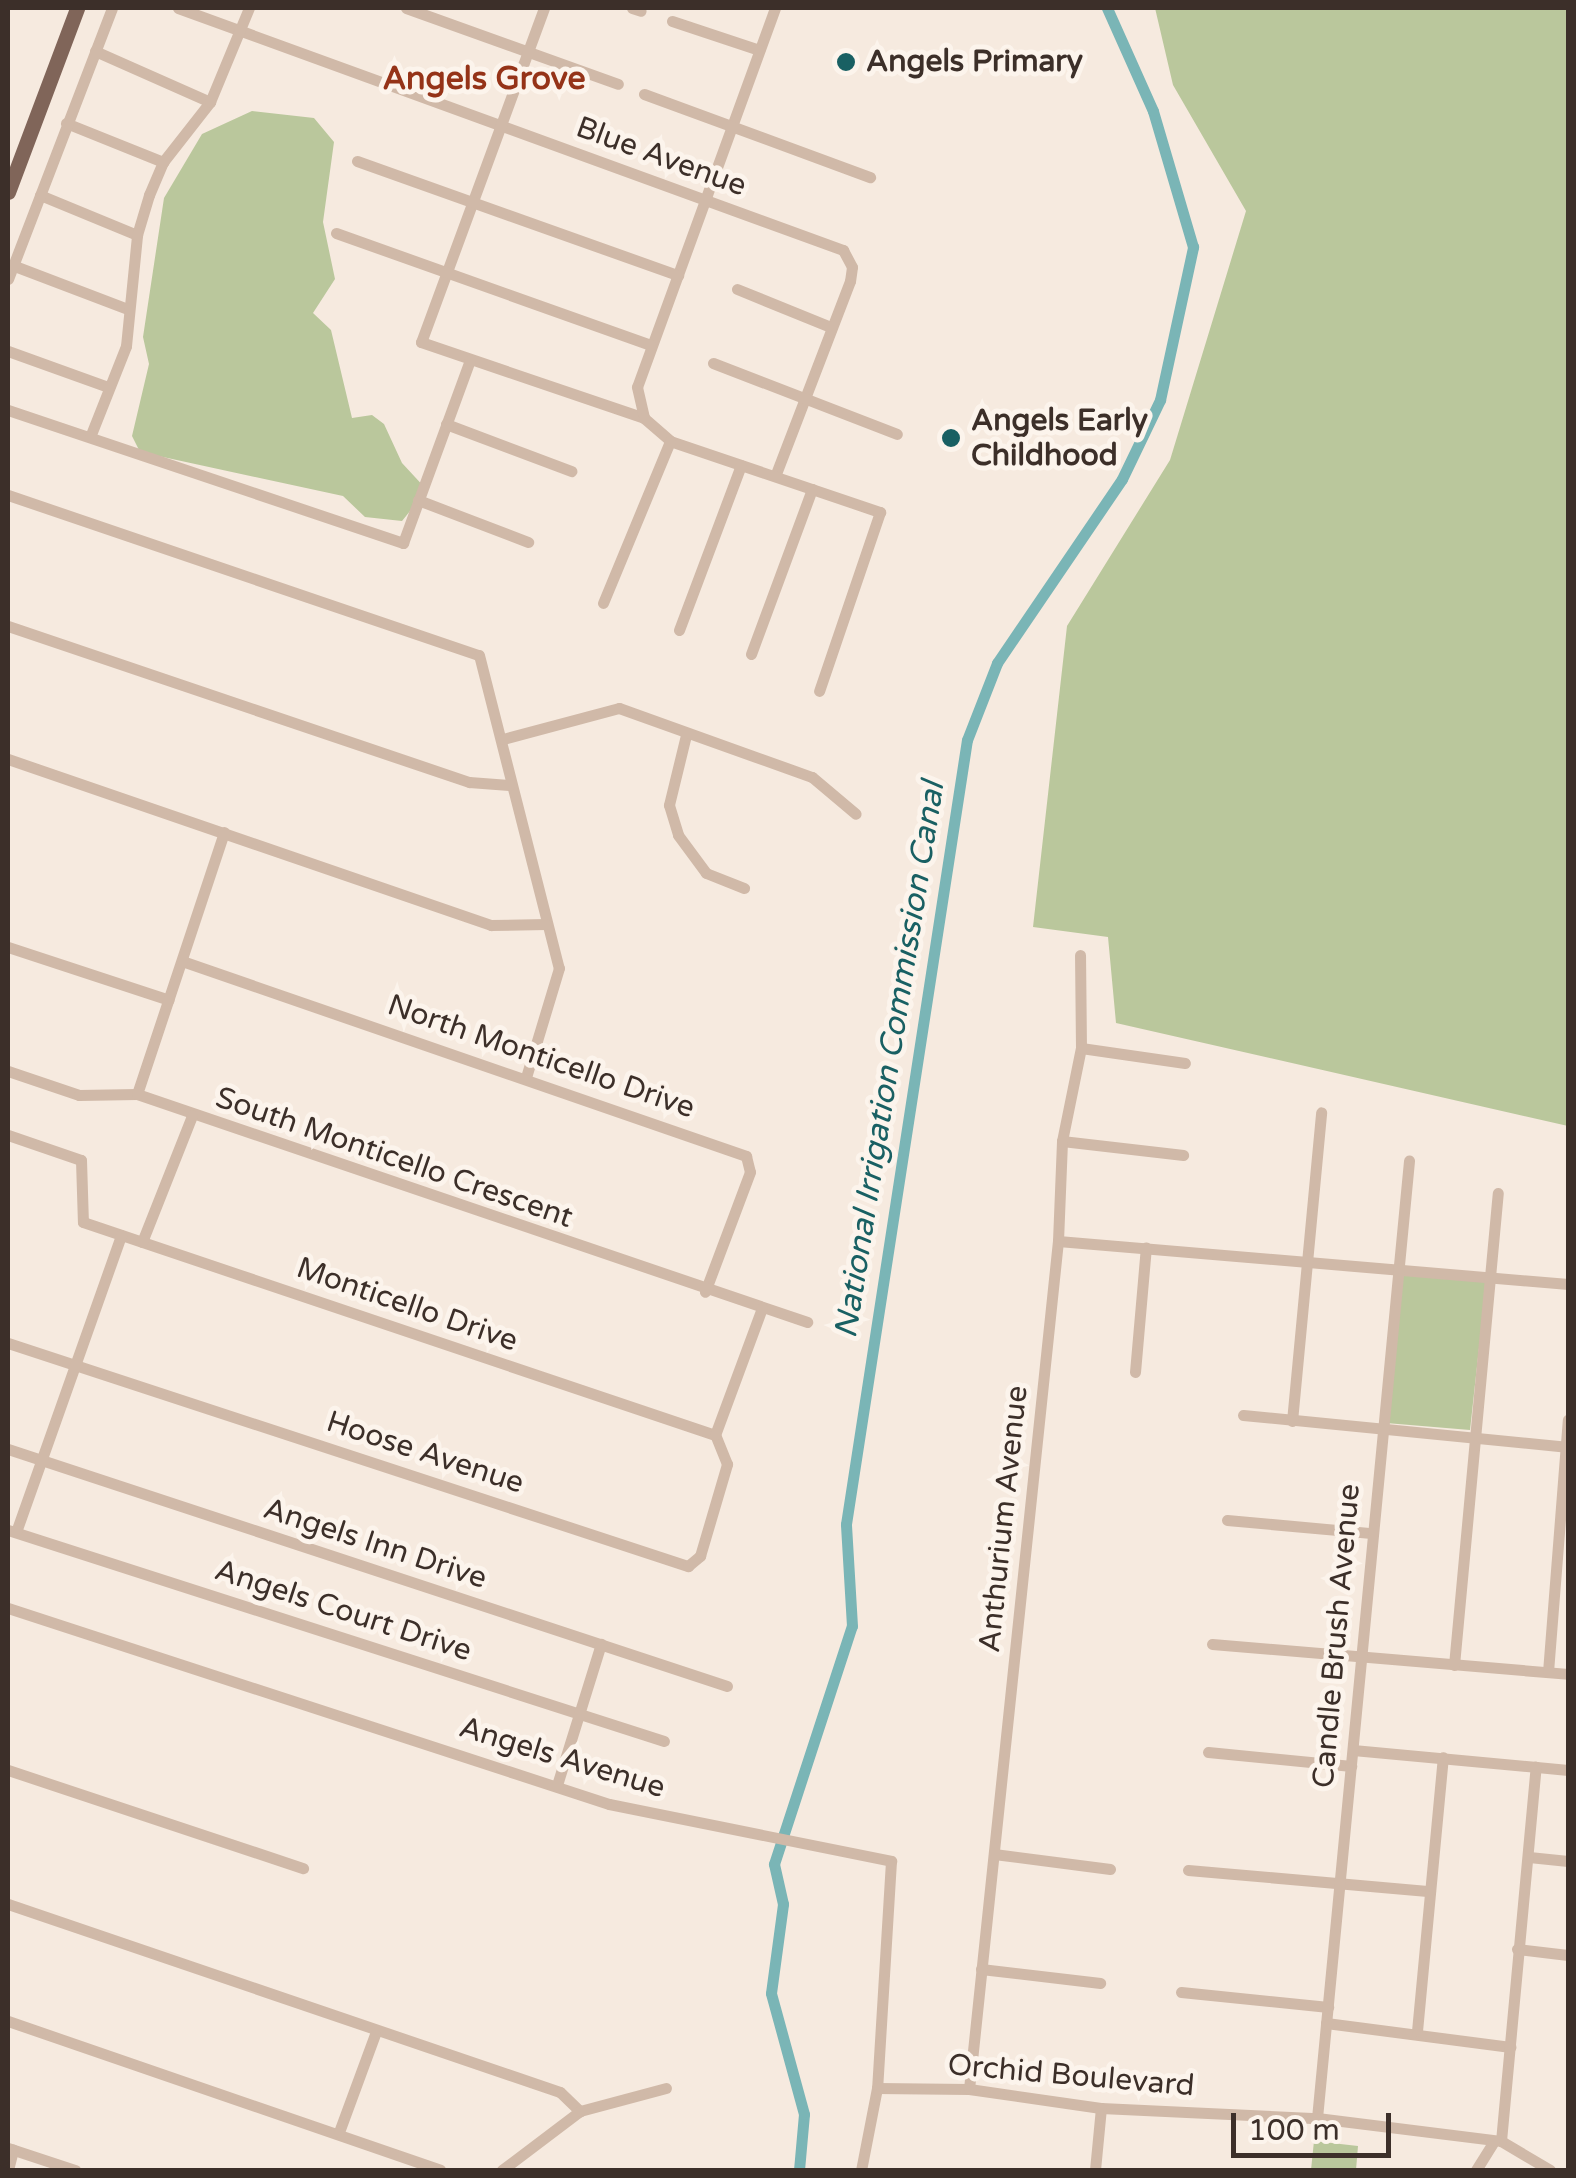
<!DOCTYPE html>
<html>
<head>
<meta charset="utf-8">
<style>
  body { margin:0 }
  #map { position:relative; width:1576px; height:2178px; overflow:hidden; background:#f6eadf; font-family:"Varela Round",sans-serif }
  div>[style] { position:absolute }
  .green>* { inset:0; background:#bac79c }
  .canal>* { height:11px; margin:-5.5px; padding:0 5.5px; transform-origin:5.5px; border-radius:5.5px; background:#7ab5b6 }
  .minor>* { height:11px; margin:-5.5px; padding:0 5.5px; transform-origin:5.5px; border-radius:5.5px; background:#d0b9a8 }
  .major>* { height:15px; margin:-7.5px; padding:0 7.5px; transform-origin:7.5px; border-radius:7.5px; background:#806559 }
  .dots>* { width:28px; height:28px; translate:-50% -50%; box-sizing:border-box; border:5px solid #fcf4ec; border-radius:50% }
  span { translate:-50% -50%; white-space:nowrap; text-align:center; line-height:1.15; -webkit-text-stroke:10px #fcf4ec; paint-order:stroke }
  .poi-label { font-size:30px; color:#3c2f29; font-weight:700 }
  .left { translate:0 -50%; text-align:left }
  .street-label { font-size:30px; color:#3c2f29 }
  .neighbourhood-label { font-size:32px; color:#953318; font-weight:700 }
  .water-label { font-size:32px; color:#196063; font-style:italic }
  .frame { position:absolute; inset:0; border:10px solid #3c2f29; pointer-events:none }
  .scale { position:absolute; left:1231px; top:2113px; width:160px; height:45px; box-sizing:border-box; border:5px solid #3c2f29; border-top:0; padding-left:12px; font-size:30px; line-height:35px; white-space:nowrap; color:#3c2f29; -webkit-text-stroke:8px #fcf4ec; paint-order:stroke }
</style>
</head>
<body>
<div id="map">
  <div class="green">
    <i style="clip-path:polygon(1155px 8px,1568px 8px,1568px 1126px,1116px 1023px,1108px 937px,1033px 927px,1067px 626px,1170px 460px,1246px 211px,1173px 85px)"></i>
    <i style="clip-path:polygon(252px 111px,314px 118px,334px 142px,323px 222px,335px 279px,313px 313px,331px 330px,352px 418px,372px 415px,384px 424px,402px 463px,427px 490px,402px 521px,365px 517px,343px 496px,140px 452px,132px 436px,149px 364px,143px 337px,164px 198px,202px 134px)"></i>
    <i style="clip-path:polygon(1401px 1267px,1487px 1275px,1470px 1430px,1386px 1423px)"></i>
    <i style="clip-path:polygon(1314px 2141px,1358px 2146px,1356px 2170px,1311px 2170px)"></i>
  </div>
  <div class="canal">
    <i style="left:799px;top:2170px;width:56px;rotate:-84.9deg"></i>
    <i style="left:804px;top:2114px;width:125px;rotate:-105.3deg"></i>
    <i style="left:771px;top:1993px;width:90px;rotate:-82.3deg"></i>
    <i style="left:783px;top:1904px;width:41px;rotate:-102.7deg"></i>
    <i style="left:774px;top:1864px;width:250px;rotate:-71.9deg"></i>
    <i style="left:852px;top:1626px;width:102px;rotate:-93.4deg"></i>
    <i style="left:846px;top:1524px;width:793px;rotate:-81.23deg"></i>
    <i style="left:967px;top:740px;width:83px;rotate:-68.7deg"></i>
    <i style="left:997px;top:663px;width:222px;rotate:-55.8deg"></i>
    <i style="left:1122px;top:479px;width:88px;rotate:-64.3deg"></i>
    <i style="left:1160px;top:400px;width:157px;rotate:-77.8deg"></i>
    <i style="left:1193px;top:247px;width:142px;rotate:-106.4deg"></i>
    <i style="left:1153px;top:111px;width:113px;rotate:-114.1deg"></i>
  </div>
  <div class="minor">
    <i style="left:178px;top:8px;width:708px;rotate:20deg"></i>
    <i style="left:843px;top:250px;width:19px;rotate:62deg"></i>
    <i style="left:852px;top:267px;width:14px;rotate:98deg"></i>
    <i style="left:850px;top:281px;width:207px;rotate:111deg"></i>
    <i style="left:406px;top:8px;width:225px;rotate:19.7deg"></i>
    <i style="left:544px;top:8px;width:356px;rotate:110.2deg"></i>
    <i style="left:421px;top:342px;width:236px;rotate:18.8deg"></i>
    <i style="left:632px;top:8px;width:9px;rotate:18deg"></i>
    <i style="left:775px;top:8px;width:403px;rotate:110deg"></i>
    <i style="left:637px;top:387px;width:32px;rotate:77deg"></i>
    <i style="left:644px;top:418px;width:35px;rotate:41deg"></i>
    <i style="left:670px;top:441px;width:222px;rotate:18.7deg"></i>
    <i style="left:880px;top:512px;width:189px;rotate:108.8deg"></i>
    <i style="left:672px;top:21px;width:92px;rotate:18.4deg"></i>
    <i style="left:95px;top:51px;width:126px;rotate:23.9deg"></i>
    <i style="left:644px;top:94px;width:241px;rotate:20.2deg"></i>
    <i style="left:66px;top:123px;width:105px;rotate:21.9deg"></i>
    <i style="left:357px;top:161px;width:341px;rotate:19.6deg"></i>
    <i style="left:40px;top:195px;width:105px;rotate:22.4deg"></i>
    <i style="left:336px;top:233px;width:334px;rotate:19.6deg"></i>
    <i style="left:12px;top:265px;width:124px;rotate:20.8deg"></i>
    <i style="left:8px;top:279px;width:290px;rotate:-69deg"></i>
    <i style="left:737px;top:289px;width:98px;rotate:22.1deg"></i>
    <i style="left:8px;top:351px;width:106px;rotate:19.8deg"></i>
    <i style="left:713px;top:363px;width:197px;rotate:21.1deg"></i>
    <i style="left:8px;top:410px;width:417px;rotate:18.6deg"></i>
    <i style="left:403px;top:543px;width:195px;rotate:-69.9deg"></i>
    <i style="left:446px;top:424px;width:134px;rotate:20.6deg"></i>
    <i style="left:90px;top:437px;width:98px;rotate:-68.4deg"></i>
    <i style="left:126px;top:346px;width:112px;rotate:-84.3deg"></i>
    <i style="left:137px;top:235px;width:42px;rotate:-73.3deg"></i>
    <i style="left:149px;top:195px;width:36px;rotate:-67deg"></i>
    <i style="left:163px;top:162px;width:76px;rotate:-51.9deg"></i>
    <i style="left:210px;top:102px;width:102px;rotate:-67.5deg"></i>
    <i style="left:8px;top:495px;width:497px;rotate:18.8deg"></i>
    <i style="left:479px;top:655px;width:323px;rotate:75.7deg"></i>
    <i style="left:559px;top:968px;width:114px;rotate:106.8deg"></i>
    <i style="left:418px;top:500px;width:118px;rotate:20.9deg"></i>
    <i style="left:603px;top:603px;width:175px;rotate:-67.5deg"></i>
    <i style="left:8px;top:626px;width:487px;rotate:18.7deg"></i>
    <i style="left:469px;top:782px;width:40px;rotate:4.3deg"></i>
    <i style="left:679px;top:630px;width:176px;rotate:-69.4deg"></i>
    <i style="left:751px;top:654px;width:176px;rotate:-69.7deg"></i>
    <i style="left:686px;top:735px;width:72px;rotate:103.7deg"></i>
    <i style="left:669px;top:805px;width:31px;rotate:73deg"></i>
    <i style="left:678px;top:835px;width:47px;rotate:53.6deg"></i>
    <i style="left:706px;top:873px;width:41px;rotate:21.5deg"></i>
    <i style="left:503px;top:739px;width:120px;rotate:-15deg"></i>
    <i style="left:619px;top:708px;width:205px;rotate:19.7deg"></i>
    <i style="left:812px;top:777px;width:57px;rotate:40.1deg"></i>
    <i style="left:8px;top:759px;width:511px;rotate:18.97deg"></i>
    <i style="left:491px;top:925px;width:55px;rotate:-1deg"></i>
    <i style="left:8px;top:947px;width:169px;rotate:18.2deg"></i>
    <i style="left:182px;top:961px;width:597px;rotate:19.07deg"></i>
    <i style="left:746px;top:1156px;width:16px;rotate:76deg"></i>
    <i style="left:750px;top:1172px;width:128px;rotate:110.6deg"></i>
    <i style="left:1081px;top:1048px;width:105px;rotate:8.2deg"></i>
    <i style="left:8px;top:1071px;width:75px;rotate:18.7deg"></i>
    <i style="left:79px;top:1095px;width:58px;rotate:-1deg"></i>
    <i style="left:137px;top:1094px;width:708px;rotate:18.79deg"></i>
    <i style="left:137px;top:1094px;width:276px;rotate:-71.6deg"></i>
    <i style="left:8px;top:1135px;width:77px;rotate:18.9deg"></i>
    <i style="left:81px;top:1160px;width:62px;rotate:88.2deg"></i>
    <i style="left:83px;top:1222px;width:667px;rotate:18.63deg"></i>
    <i style="left:1062px;top:1141px;width:122px;rotate:6.6deg"></i>
    <i style="left:1058px;top:1241px;width:512px;rotate:4.82deg"></i>
    <i style="left:142px;top:1242px;width:136px;rotate:-68.4deg"></i>
    <i style="left:8px;top:1343px;width:716px;rotate:18.16deg"></i>
    <i style="left:688px;top:1566px;width:16px;rotate:-40deg"></i>
    <i style="left:700px;top:1556px;width:96px;rotate:-73.6deg"></i>
    <i style="left:727px;top:1464px;width:31px;rotate:-112deg"></i>
    <i style="left:1135px;top:1372px;width:125px;rotate:-85deg"></i>
    <i style="left:1243px;top:1415px;width:327px;rotate:5.6deg"></i>
    <i style="left:1292px;top:1421px;width:310px;rotate:-84.6deg"></i>
    <i style="left:715px;top:1435px;width:135px;rotate:-69.7deg"></i>
    <i style="left:8px;top:1449px;width:757px;rotate:18.24deg"></i>
    <i style="left:1227px;top:1520px;width:145px;rotate:5.2deg"></i>
    <i style="left:8px;top:1530px;width:689px;rotate:17.83deg"></i>
    <i style="left:16px;top:1532px;width:315px;rotate:-70.5deg"></i>
    <i style="left:8px;top:1608px;width:632px;rotate:18.06deg"></i>
    <i style="left:609px;top:1804px;width:288px;rotate:11.4deg"></i>
    <i style="left:891px;top:1861px;width:227px;rotate:93.5deg"></i>
    <i style="left:877px;top:2088px;width:84px;rotate:101deg"></i>
    <i style="left:1212px;top:1644px;width:357px;rotate:4.8deg"></i>
    <i style="left:1454px;top:1665px;width:474px;rotate:-84.7deg"></i>
    <i style="left:1548px;top:1672px;width:253px;rotate:-85.5deg"></i>
    <i style="left:1353px;top:1750px;width:216px;rotate:5.3deg"></i>
    <i style="left:1208px;top:1752px;width:144px;rotate:5.6deg"></i>
    <i style="left:8px;top:1770px;width:311px;rotate:18.4deg"></i>
    <i style="left:557px;top:1785px;width:148px;rotate:-72.7deg"></i>
    <i style="left:994px;top:1854px;width:117px;rotate:7.4deg"></i>
    <i style="left:1529px;top:1857px;width:39px;rotate:6deg"></i>
    <i style="left:1188px;top:1870px;width:243px;rotate:5deg"></i>
    <i style="left:8px;top:1904px;width:583px;rotate:18.81deg"></i>
    <i style="left:560px;top:2092px;width:28px;rotate:44deg"></i>
    <i style="left:1517px;top:1949px;width:51px;rotate:6.7deg"></i>
    <i style="left:981px;top:1969px;width:120px;rotate:6.7deg"></i>
    <i style="left:1181px;top:1992px;width:148px;rotate:5.8deg"></i>
    <i style="left:8px;top:2021px;width:457px;rotate:19deg"></i>
    <i style="left:1326px;top:2023px;width:186px;rotate:7.4deg"></i>
    <i style="left:1417px;top:2031px;width:275px;rotate:-84.6deg"></i>
    <i style="left:877px;top:2088px;width:92px;rotate:0.6deg"></i>
    <i style="left:969px;top:2089px;width:133px;rotate:8.2deg"></i>
    <i style="left:1101px;top:2108px;width:216px;rotate:2.7deg"></i>
    <i style="left:1317px;top:2118px;width:185px;rotate:7.1deg"></i>
    <i style="left:1501px;top:2141px;width:57px;rotate:30.6deg"></i>
    <i style="left:969px;top:2089px;width:853px;rotate:-84.01deg"></i>
    <i style="left:1058px;top:1241px;width:100px;rotate:-87.7deg"></i>
    <i style="left:1062px;top:1141px;width:95px;rotate:-78.5deg"></i>
    <i style="left:1081px;top:1048px;width:93px;rotate:-90.6deg"></i>
    <i style="left:1317px;top:2118px;width:962px;rotate:-84.51deg"></i>
    <i style="left:339px;top:2132px;width:104px;rotate:-69.8deg"></i>
    <i style="left:1501px;top:2141px;width:376px;rotate:-84.7deg"></i>
    <i style="left:8px;top:2148px;width:71px;rotate:18.2deg"></i>
    <i style="left:8px;top:2170px;width:21px;rotate:-76deg"></i>
    <i style="left:502px;top:2170px;width:98px;rotate:-37.1deg"></i>
    <i style="left:580px;top:2111px;width:89px;rotate:-15deg"></i>
    <i style="left:1095px;top:2170px;width:62px;rotate:-84.5deg"></i>
    <i style="left:1476px;top:2170px;width:34px;rotate:-58deg"></i>
  </div>
  <div class="major">
    <i style="left:8px;top:192px;width:197px;rotate:-69.4deg"></i>
  </div>
  <div class="dots">
    <i style="left:846px;top:62px;background:#196063"></i>
    <i style="left:951px;top:438px;background:#196063"></i>
  </div>
  <div class="poi-label">
    <span class="left" style="left:866px;top:62px">Angels Primary</span>
    <span class="left" style="left:971px;top:438px">Angels Early<br>Childhood</span>
  </div>
  <div class="street-label">
    <span style="left:661px;top:157px;rotate:20deg">Blue Avenue</span>
    <span style="left:541px;top:1057px;rotate:19deg">North Monticello Drive</span>
    <span style="left:394px;top:1158px;rotate:19deg">South Monticello Crescent</span>
    <span style="left:407px;top:1305px;rotate:19deg">Monticello Drive</span>
    <span style="left:425px;top:1453px;rotate:18deg">Hoose Avenue</span>
    <span style="left:1004px;top:1519px;rotate:-84deg">Anthurium Avenue</span>
    <span style="left:375px;top:1544px;rotate:18deg">Angels Inn Drive</span>
    <span style="left:343px;top:1611px;rotate:18deg">Angels Court Drive</span>
    <span style="left:1337px;top:1636px;rotate:-85deg">Candle Brush Avenue</span>
    <span style="left:562px;top:1758px;rotate:17deg">Angels Avenue</span>
    <span style="left:1071px;top:2076px;rotate:5deg">Orchid Boulevard</span>
  </div>
  <div class="neighbourhood-label">
    <span style="left:484px;top:79px">Angels Grove</span>
  </div>
  <div class="water-label">
    <span style="left:890px;top:1060px;rotate:-81deg">National Irrigation Commission Canal</span>
  </div>
  <div class="frame"></div>
  <div class="scale">100 m</div>
</div>
</body>
</html>
